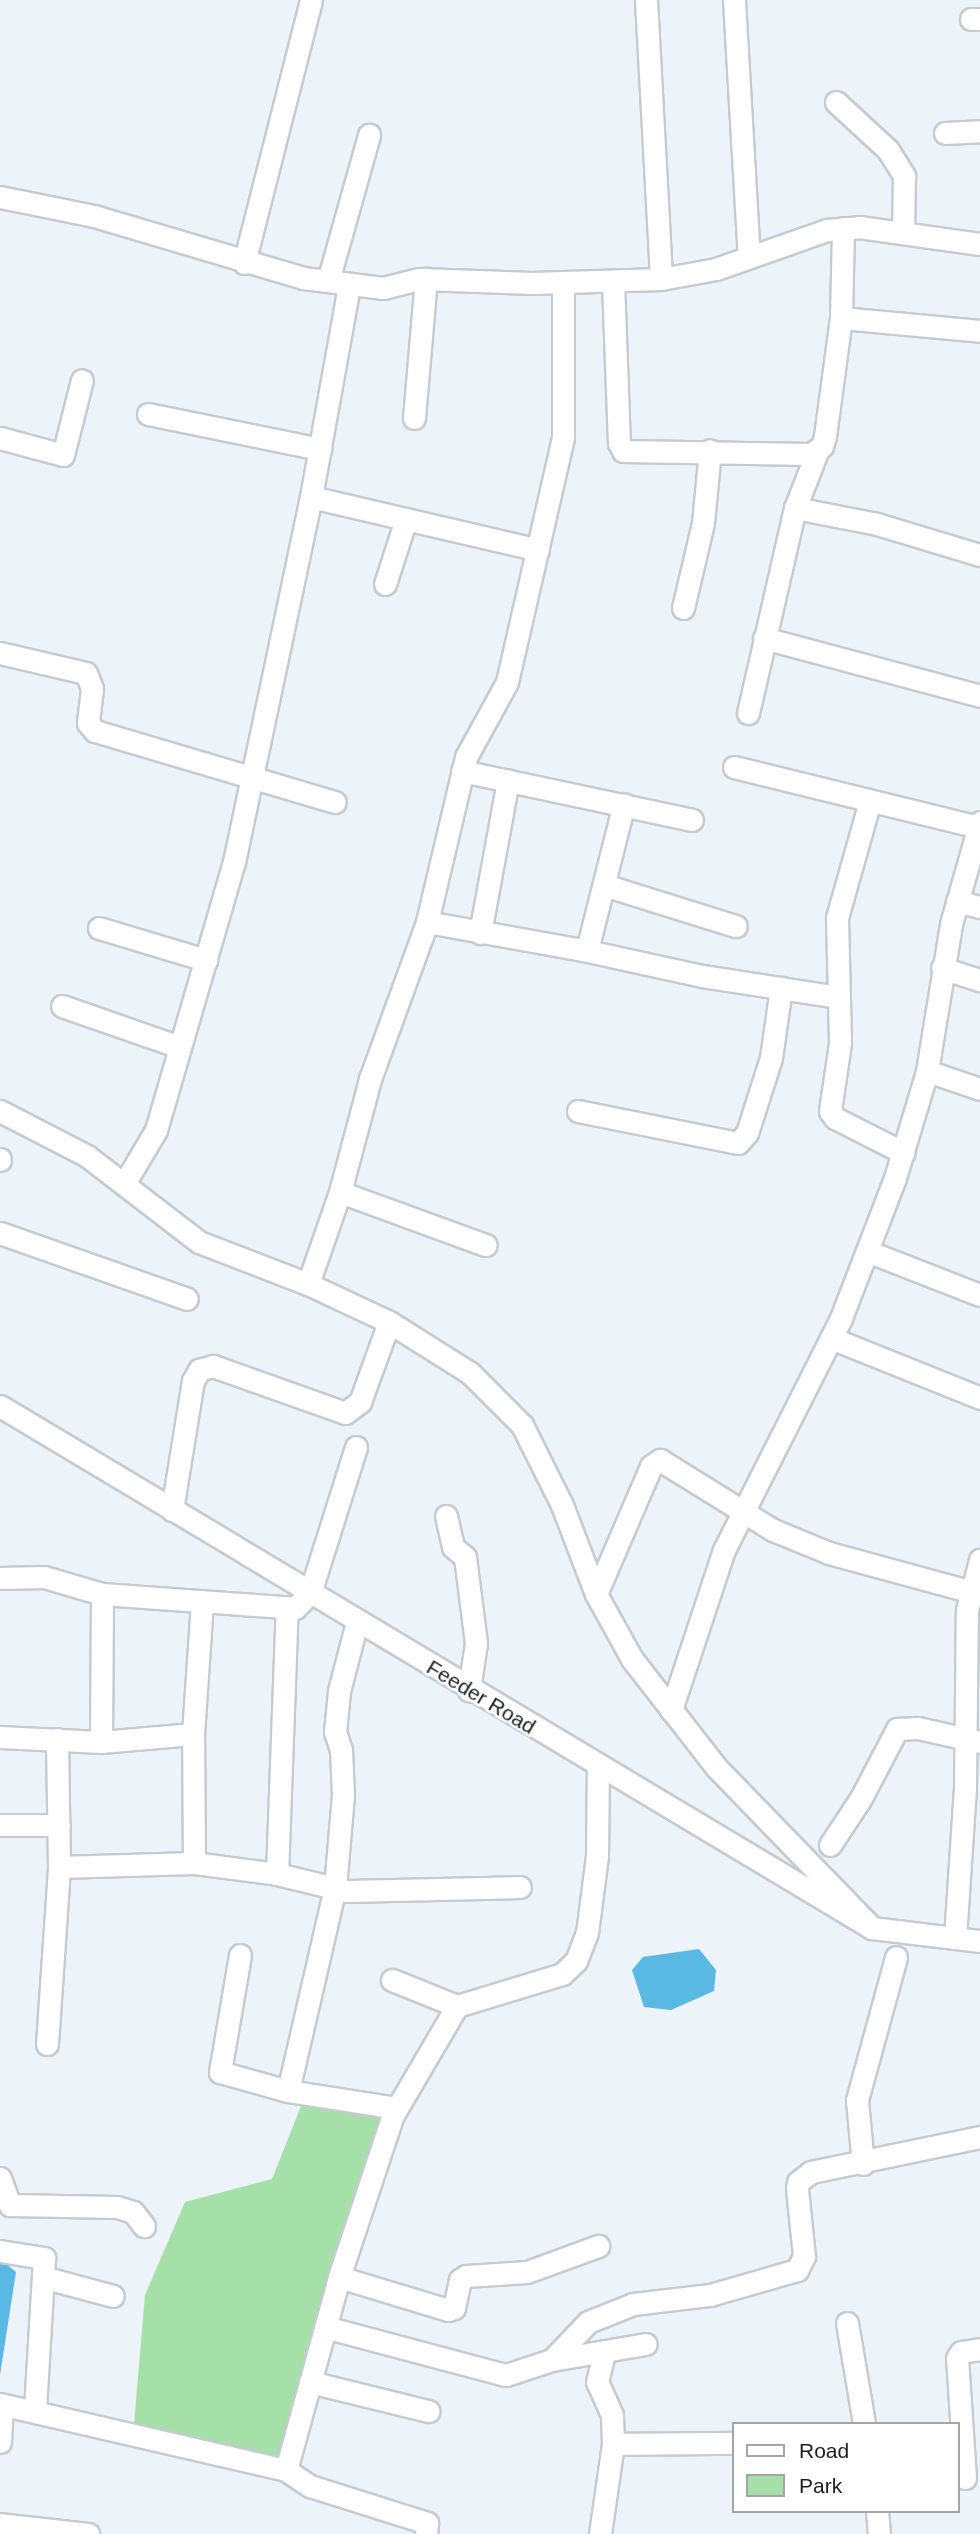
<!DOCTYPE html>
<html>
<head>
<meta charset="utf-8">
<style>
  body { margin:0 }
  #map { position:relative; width:980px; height:2534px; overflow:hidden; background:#ecf3f9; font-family:Helvetica,sans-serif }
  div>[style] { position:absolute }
  .green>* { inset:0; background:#a4e0a8 }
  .water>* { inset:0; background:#5ab8e4 }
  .roads { filter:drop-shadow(2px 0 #c5cbd1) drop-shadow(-2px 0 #c5cbd1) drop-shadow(0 2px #c5cbd1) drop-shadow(0 -2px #c5cbd1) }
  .minor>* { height:21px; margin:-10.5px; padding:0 10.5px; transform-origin:10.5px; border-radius:10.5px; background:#fff }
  span { translate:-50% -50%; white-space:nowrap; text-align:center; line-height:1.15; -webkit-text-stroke:5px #fff; paint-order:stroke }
  .street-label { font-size:21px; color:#1b1d1f }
  .legend { position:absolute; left:732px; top:2422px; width:228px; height:91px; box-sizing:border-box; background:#fff; border:2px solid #a4a5a5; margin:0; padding:9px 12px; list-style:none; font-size:21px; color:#1b1d1f }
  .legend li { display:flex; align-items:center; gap:14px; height:35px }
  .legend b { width:35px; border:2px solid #a4a5a5 }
</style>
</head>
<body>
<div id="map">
  <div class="green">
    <i style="clip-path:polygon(303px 2101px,388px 2110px,281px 2463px,134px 2424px,145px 2295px,185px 2202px,272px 2179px)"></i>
  </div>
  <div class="water">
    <i style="clip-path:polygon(699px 1949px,716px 1970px,714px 1991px,671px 2010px,644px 2007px,632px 1970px,643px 1957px)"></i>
    <i style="clip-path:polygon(0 2259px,16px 2272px,0 2375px)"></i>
  </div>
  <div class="roads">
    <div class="minor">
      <i style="left:646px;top:0;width:279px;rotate:86.9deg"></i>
      <i style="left:734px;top:0;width:257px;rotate:86.7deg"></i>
      <i style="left:971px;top:19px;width:9px"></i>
      <i style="left:836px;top:102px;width:71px;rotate:42.7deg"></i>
      <i style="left:888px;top:150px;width:31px;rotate:58deg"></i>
      <i style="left:904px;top:176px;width:57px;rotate:91deg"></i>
      <i style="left:945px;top:133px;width:35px;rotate:-3deg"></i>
      <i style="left:0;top:197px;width:96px;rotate:11.4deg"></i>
      <i style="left:94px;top:216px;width:218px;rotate:16.5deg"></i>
      <i style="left:303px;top:278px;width:81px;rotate:7.1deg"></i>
      <i style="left:383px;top:288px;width:37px;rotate:-14deg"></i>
      <i style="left:419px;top:279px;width:113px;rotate:2deg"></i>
      <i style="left:532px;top:283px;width:129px;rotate:-1.8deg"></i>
      <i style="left:661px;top:279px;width:56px;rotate:-10.3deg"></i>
      <i style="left:716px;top:269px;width:118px;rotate:-19.4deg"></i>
      <i style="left:827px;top:230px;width:32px;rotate:-5deg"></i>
      <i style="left:859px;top:227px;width:122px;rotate:8deg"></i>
      <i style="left:244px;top:263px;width:271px;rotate:-75.7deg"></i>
      <i style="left:328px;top:281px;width:152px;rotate:-74.3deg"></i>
      <i style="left:613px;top:281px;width:162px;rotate:87.9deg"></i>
      <i style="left:619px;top:443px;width:9px;rotate:63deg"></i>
      <i style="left:623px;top:451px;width:188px;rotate:0.9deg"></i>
      <i style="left:811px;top:454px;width:14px;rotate:-36deg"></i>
      <i style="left:822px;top:446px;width:10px;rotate:-73deg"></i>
      <i style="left:825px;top:436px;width:119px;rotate:-82.3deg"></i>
      <i style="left:841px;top:318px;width:90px;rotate:-88.7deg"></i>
      <i style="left:841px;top:318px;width:140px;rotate:5.3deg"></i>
      <i style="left:148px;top:414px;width:176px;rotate:11.5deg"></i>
      <i style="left:414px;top:418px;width:140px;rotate:-85.1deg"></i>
      <i style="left:0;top:438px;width:65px;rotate:15.1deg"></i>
      <i style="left:63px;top:455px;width:77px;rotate:-75.8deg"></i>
      <i style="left:817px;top:452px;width:60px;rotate:111.4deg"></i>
      <i style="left:795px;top:508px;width:84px;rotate:11deg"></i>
      <i style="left:877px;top:524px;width:108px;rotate:16.8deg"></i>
      <i style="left:311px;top:497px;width:233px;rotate:13.1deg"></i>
      <i style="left:385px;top:584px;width:65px;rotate:-72.1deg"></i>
      <i style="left:683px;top:608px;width:87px;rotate:-76.8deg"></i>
      <i style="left:703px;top:523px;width:73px;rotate:-84.5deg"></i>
      <i style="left:764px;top:638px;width:224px;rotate:15deg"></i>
      <i style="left:0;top:653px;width:88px;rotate:13.1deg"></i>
      <i style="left:86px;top:673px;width:17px;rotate:69deg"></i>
      <i style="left:92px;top:689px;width:34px;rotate:97deg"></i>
      <i style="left:88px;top:723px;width:11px;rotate:49deg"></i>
      <i style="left:95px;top:731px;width:250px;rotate:16.5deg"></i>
      <i style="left:748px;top:713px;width:210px;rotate:-77.1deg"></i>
      <i style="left:734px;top:767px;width:252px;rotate:13.8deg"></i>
      <i style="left:462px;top:771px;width:235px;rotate:12deg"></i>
      <i style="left:870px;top:801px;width:122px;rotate:105.8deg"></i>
      <i style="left:837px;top:918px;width:125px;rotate:88.6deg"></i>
      <i style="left:840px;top:1043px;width:69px;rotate:98.4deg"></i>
      <i style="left:830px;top:1111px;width:9px;rotate:54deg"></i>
      <i style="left:835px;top:1118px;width:77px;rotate:26.9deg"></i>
      <i style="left:604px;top:885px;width:138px;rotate:17.3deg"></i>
      <i style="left:957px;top:901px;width:24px;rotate:15deg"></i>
      <i style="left:427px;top:922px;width:158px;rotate:10.2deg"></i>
      <i style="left:583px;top:950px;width:10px;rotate:-53deg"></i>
      <i style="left:589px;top:942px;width:142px;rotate:-75.8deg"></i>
      <i style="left:99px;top:928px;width:112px;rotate:16.7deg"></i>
      <i style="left:480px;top:933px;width:155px;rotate:-79.6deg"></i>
      <i style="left:583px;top:950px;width:122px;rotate:12.3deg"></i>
      <i style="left:702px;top:976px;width:137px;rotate:8.8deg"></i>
      <i style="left:942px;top:968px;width:40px;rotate:18deg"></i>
      <i style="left:62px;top:1006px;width:125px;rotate:19.2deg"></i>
      <i style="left:927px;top:1071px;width:56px;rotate:18.8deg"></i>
      <i style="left:0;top:1111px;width:98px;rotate:27.3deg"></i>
      <i style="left:87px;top:1156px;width:141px;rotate:37.5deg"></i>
      <i style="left:199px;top:1242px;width:117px;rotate:21.1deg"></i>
      <i style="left:308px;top:1284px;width:89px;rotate:25.1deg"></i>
      <i style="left:389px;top:1322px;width:96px;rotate:32.2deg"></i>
      <i style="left:470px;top:1373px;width:74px;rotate:45deg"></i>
      <i style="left:522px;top:1425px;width:89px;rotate:63.4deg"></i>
      <i style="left:562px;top:1505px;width:95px;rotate:69.1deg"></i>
      <i style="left:596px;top:1594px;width:74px;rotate:61deg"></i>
      <i style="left:632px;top:1659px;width:137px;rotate:52.1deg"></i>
      <i style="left:716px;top:1767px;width:224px;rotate:45.9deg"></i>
      <i style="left:578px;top:1111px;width:163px;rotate:11.3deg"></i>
      <i style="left:738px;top:1143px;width:13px;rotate:-48deg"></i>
      <i style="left:747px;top:1133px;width:79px;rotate:-72.3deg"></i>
      <i style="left:771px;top:1058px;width:71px;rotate:-81.9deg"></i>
      <i style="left:0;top:1160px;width:1px;rotate:-90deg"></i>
      <i style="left:124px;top:1184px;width:63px;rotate:-59.3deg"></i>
      <i style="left:156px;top:1130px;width:279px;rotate:-73.8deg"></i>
      <i style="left:234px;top:862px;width:373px;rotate:-78.1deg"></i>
      <i style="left:311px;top:497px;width:214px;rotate:-79.8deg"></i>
      <i style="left:340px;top:1192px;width:155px;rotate:20deg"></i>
      <i style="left:0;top:1233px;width:198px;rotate:19.4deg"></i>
      <i style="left:867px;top:1251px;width:121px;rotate:21.3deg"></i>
      <i style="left:308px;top:1284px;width:97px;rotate:-70.8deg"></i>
      <i style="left:340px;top:1192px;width:117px;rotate:-75.1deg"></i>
      <i style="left:370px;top:1079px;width:167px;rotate:-70deg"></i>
      <i style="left:427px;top:922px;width:170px;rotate:-76.7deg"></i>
      <i style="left:466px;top:757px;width:85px;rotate:-61.3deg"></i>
      <i style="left:507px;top:682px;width:250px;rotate:-77.1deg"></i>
      <i style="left:563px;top:438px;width:156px;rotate:-90deg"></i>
      <i style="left:831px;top:1338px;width:161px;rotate:21.9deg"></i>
      <i style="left:0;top:1406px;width:1016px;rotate:30.91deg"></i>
      <i style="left:872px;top:1928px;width:109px;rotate:6.9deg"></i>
      <i style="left:172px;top:1510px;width:131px;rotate:-80.8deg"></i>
      <i style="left:193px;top:1381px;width:13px;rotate:-61deg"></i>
      <i style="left:199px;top:1370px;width:15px;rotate:-16deg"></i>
      <i style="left:213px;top:1366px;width:140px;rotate:19.6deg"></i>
      <i style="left:345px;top:1413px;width:19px;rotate:-36deg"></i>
      <i style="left:360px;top:1402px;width:85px;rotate:-70.1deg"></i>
      <i style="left:446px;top:1516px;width:32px;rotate:77deg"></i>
      <i style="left:453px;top:1547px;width:16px;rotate:40deg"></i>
      <i style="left:465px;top:1557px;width:87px;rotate:82.7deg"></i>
      <i style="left:476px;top:1643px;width:48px;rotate:98.5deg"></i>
      <i style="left:0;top:1578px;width:44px;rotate:-1.3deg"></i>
      <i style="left:44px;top:1577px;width:60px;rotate:16.3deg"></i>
      <i style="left:102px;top:1594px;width:194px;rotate:4.1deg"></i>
      <i style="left:295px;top:1608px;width:21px;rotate:-45deg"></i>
      <i style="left:310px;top:1593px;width:153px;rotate:-72.5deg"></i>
      <i style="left:596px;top:1594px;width:139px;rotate:-66.7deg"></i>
      <i style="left:651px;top:1466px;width:11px;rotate:-34deg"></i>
      <i style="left:660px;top:1460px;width:133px;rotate:31.8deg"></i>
      <i style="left:773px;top:1530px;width:61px;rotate:22.3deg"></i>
      <i style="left:829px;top:1553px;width:145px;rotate:15.2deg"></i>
      <i style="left:671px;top:1710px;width:169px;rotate:-71.7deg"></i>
      <i style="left:724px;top:1550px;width:260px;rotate:-63.2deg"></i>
      <i style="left:841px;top:1318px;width:150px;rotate:-68.9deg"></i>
      <i style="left:895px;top:1178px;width:112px;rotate:-73.3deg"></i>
      <i style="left:927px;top:1071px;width:149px;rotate:-80.7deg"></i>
      <i style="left:951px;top:924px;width:106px;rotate:-74.1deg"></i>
      <i style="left:0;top:1737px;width:101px;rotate:2.8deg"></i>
      <i style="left:101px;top:1742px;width:148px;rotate:-89.6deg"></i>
      <i style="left:101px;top:1742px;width:92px;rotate:-5deg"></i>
      <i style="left:0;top:1825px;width:59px"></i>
      <i style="left:830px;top:1845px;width:56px;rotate:-56.6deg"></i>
      <i style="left:861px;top:1798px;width:78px;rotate:-62.4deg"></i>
      <i style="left:897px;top:1729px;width:21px;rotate:-3deg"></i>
      <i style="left:918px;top:1728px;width:64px;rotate:12.7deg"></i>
      <i style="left:194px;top:1863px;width:129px;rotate:-90.4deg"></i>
      <i style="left:193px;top:1734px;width:133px;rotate:-86.1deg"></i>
      <i style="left:59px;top:1867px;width:135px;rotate:-1.7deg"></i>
      <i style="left:194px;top:1863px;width:84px;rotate:7.5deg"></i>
      <i style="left:277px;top:1874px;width:72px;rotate:13.7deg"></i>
      <i style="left:347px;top:1891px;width:173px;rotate:-1.3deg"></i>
      <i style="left:277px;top:1874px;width:267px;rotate:-87.9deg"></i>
      <i style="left:955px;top:1938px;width:150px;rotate:-86.2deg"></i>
      <i style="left:965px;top:1788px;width:178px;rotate:-89.4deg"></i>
      <i style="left:967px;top:1610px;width:52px;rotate:-75.4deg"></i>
      <i style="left:240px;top:1955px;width:119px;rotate:99.7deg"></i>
      <i style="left:220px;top:2072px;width:71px;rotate:15.6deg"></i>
      <i style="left:288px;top:2091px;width:110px;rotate:8.9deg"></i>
      <i style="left:392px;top:1980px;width:70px;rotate:21.8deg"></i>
      <i style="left:47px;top:2044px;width:177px;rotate:-86.1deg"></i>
      <i style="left:59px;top:1867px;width:128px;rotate:-90.9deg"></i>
      <i style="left:288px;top:2091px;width:208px;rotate:-77deg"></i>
      <i style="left:335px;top:1888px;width:93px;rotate:-85.1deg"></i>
      <i style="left:343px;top:1795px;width:45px;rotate:-92.5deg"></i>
      <i style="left:341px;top:1750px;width:19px;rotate:-108deg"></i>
      <i style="left:335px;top:1732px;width:41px;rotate:-84.4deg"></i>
      <i style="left:339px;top:1691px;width:71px;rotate:-75.4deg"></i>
      <i style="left:863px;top:2164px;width:64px;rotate:-95.4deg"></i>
      <i style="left:857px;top:2100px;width:148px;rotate:-74.7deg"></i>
      <i style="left:0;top:2178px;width:29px;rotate:70deg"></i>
      <i style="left:10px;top:2205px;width:107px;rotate:1.1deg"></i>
      <i style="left:117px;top:2207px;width:17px;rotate:17deg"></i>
      <i style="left:133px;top:2212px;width:18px;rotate:52deg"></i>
      <i style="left:0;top:2251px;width:45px;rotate:9deg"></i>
      <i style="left:44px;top:2258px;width:153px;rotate:93.4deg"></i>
      <i style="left:339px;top:2277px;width:114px;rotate:16.8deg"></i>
      <i style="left:448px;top:2310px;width:6px;rotate:-18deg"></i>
      <i style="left:454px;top:2308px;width:29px;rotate:-78deg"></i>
      <i style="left:460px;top:2280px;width:7px;rotate:-34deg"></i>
      <i style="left:466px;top:2276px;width:61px;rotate:-3.8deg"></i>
      <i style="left:527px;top:2272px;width:76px;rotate:-20.1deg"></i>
      <i style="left:46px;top:2278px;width:69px;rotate:15deg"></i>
      <i style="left:847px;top:2323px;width:102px;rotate:80.4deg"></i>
      <i style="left:325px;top:2327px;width:187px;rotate:14.9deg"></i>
      <i style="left:506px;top:2375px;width:48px;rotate:-18.1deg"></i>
      <i style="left:552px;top:2360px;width:52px;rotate:-46.5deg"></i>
      <i style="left:588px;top:2322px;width:48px;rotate:-21.8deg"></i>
      <i style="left:633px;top:2304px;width:78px;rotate:-6.7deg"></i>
      <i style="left:710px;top:2295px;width:91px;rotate:-16deg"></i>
      <i style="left:797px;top:2270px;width:16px;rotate:-63deg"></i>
      <i style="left:804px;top:2256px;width:67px;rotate:-96deg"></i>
      <i style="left:797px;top:2189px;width:7px;rotate:-82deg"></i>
      <i style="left:798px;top:2182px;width:16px;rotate:-38deg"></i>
      <i style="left:811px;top:2172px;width:173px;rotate:-11.7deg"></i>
      <i style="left:552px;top:2360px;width:95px;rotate:-9.7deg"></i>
      <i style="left:310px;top:2382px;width:122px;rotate:13.8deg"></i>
      <i style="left:0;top:2404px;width:294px;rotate:13deg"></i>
      <i style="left:286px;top:2470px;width:200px;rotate:-74.6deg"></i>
      <i style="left:339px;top:2277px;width:171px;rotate:-71.6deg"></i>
      <i style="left:393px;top:2115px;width:126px;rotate:-59.6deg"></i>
      <i style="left:457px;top:2006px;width:110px;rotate:-16.9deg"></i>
      <i style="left:562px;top:1974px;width:19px;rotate:-43deg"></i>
      <i style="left:576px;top:1961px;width:30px;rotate:-69deg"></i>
      <i style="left:587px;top:1933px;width:78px;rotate:-82.6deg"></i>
      <i style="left:597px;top:1856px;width:89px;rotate:-89.4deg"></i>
      <i style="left:0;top:2442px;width:37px;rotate:-87deg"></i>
      <i style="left:613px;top:2444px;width:120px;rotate:-0.5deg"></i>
      <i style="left:286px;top:2470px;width:29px;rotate:34deg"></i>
      <i style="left:310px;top:2486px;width:123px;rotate:17.5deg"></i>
      <i style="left:427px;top:2523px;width:11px;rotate:95deg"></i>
      <i style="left:965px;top:2478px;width:120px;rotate:-93.8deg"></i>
      <i style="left:957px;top:2358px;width:7px;rotate:-56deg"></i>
      <i style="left:961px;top:2352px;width:19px;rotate:-9deg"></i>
      <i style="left:877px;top:2511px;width:23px;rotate:85deg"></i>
      <i style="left:0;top:2524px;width:89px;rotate:6.5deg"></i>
      <i style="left:600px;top:2534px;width:91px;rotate:-81.8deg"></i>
      <i style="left:613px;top:2444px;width:29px;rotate:-92deg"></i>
      <i style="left:612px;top:2415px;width:36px;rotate:-114deg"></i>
      <i style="left:597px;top:2382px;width:32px;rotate:-76deg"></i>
    </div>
  </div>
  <div class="street-label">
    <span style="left:481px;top:1697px;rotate:31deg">Feeder Road</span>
  </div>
  <ul class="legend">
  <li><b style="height:9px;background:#fff"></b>Road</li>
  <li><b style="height:19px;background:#a4e0a8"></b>Park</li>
  </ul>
</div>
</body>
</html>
